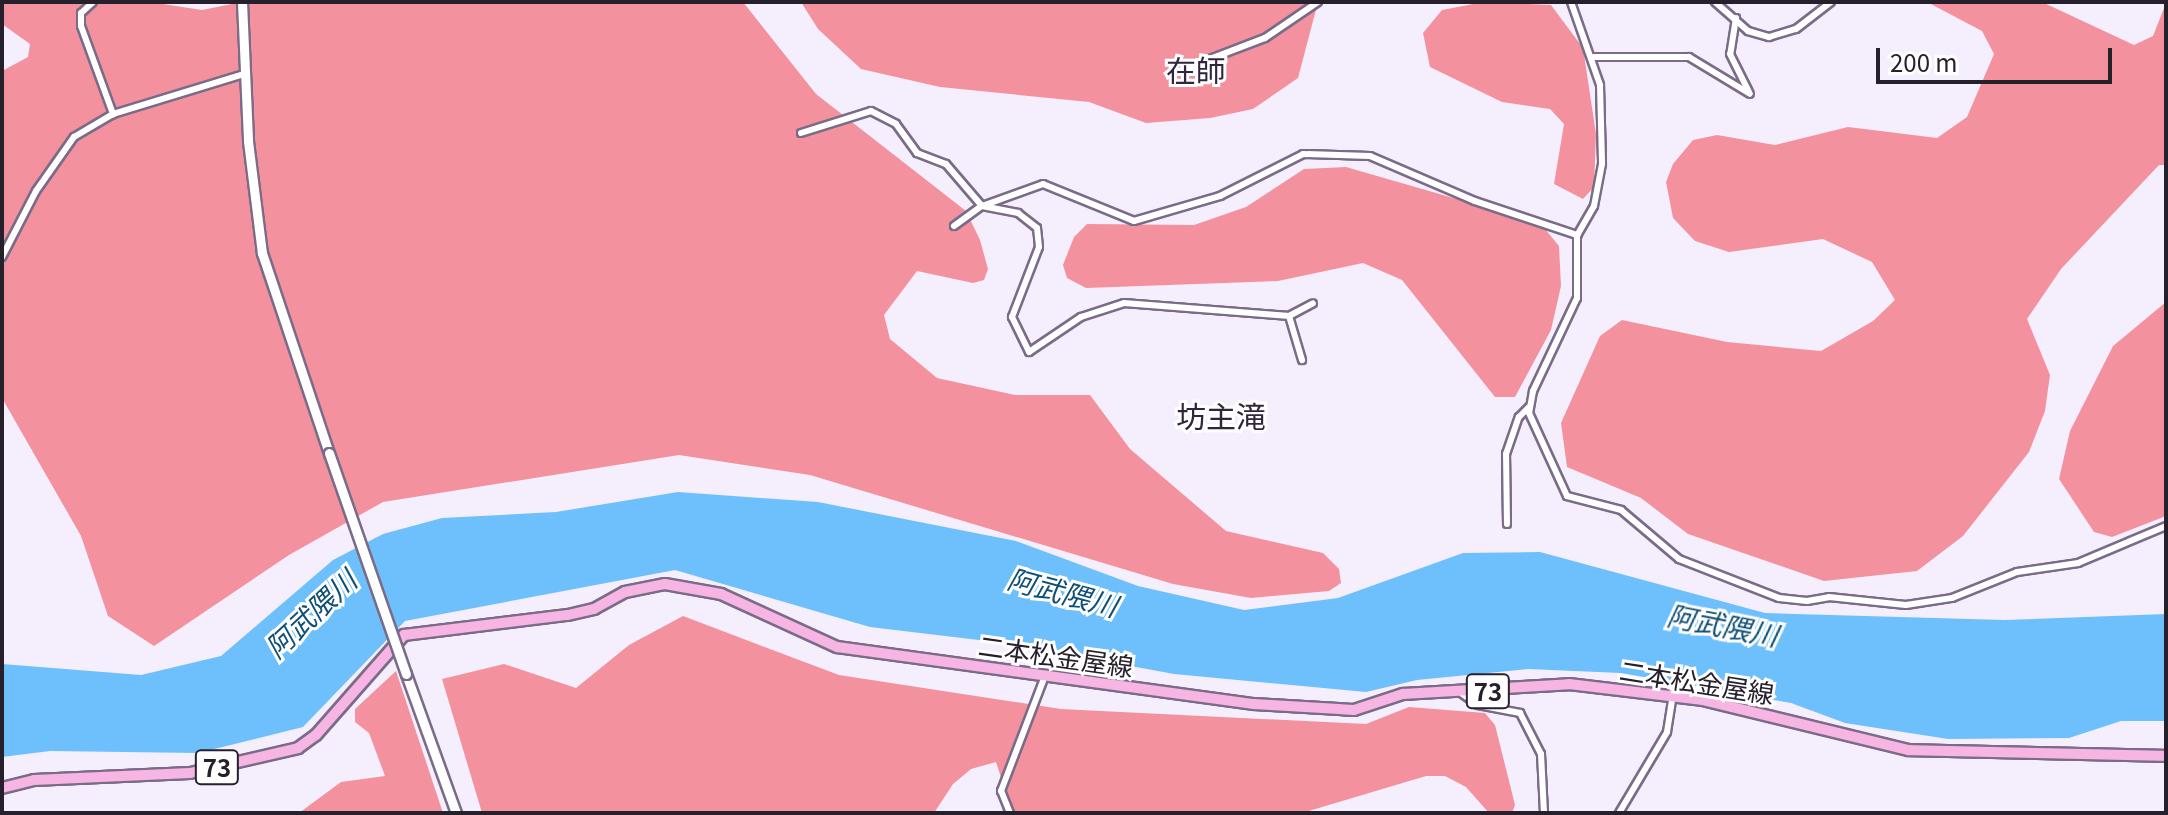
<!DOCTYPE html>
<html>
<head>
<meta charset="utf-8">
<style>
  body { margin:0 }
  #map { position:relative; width:2168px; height:815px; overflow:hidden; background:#f5eefc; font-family:Georgia,"Noto Sans JP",serif }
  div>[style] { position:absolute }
  .forest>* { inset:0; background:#f3929e }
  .water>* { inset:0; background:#6dc0fc }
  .roads { filter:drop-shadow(2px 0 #7a6c89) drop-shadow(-2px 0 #7a6c89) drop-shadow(0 2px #7a6c89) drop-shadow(0 -2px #7a6c89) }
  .street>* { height:6px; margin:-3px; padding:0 3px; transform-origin:3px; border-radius:3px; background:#fff }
  .secondary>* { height:9px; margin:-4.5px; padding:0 4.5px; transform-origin:4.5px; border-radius:4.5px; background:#fff }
  .primary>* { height:10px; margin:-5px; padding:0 5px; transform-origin:5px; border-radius:5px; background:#f7b5e3 }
  .bridges { filter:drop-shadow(2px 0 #7a6c89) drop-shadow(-2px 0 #7a6c89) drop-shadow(0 2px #7a6c89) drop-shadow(0 -2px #7a6c89) }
  .secondary-bridge>* { height:9px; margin:-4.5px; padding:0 4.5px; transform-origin:4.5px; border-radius:4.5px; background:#fff }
  span { translate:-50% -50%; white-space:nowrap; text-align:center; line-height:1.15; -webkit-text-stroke:6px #fff; paint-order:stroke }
  .shield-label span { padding:2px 6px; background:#fff; border:2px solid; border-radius:6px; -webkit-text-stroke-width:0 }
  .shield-label { font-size:24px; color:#26202c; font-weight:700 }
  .street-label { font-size:26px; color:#26202c }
  .water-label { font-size:28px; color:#104f76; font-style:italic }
  .quarter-label { font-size:30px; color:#31243d }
  .frame { position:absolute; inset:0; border:4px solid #26202c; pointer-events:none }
  .scale { position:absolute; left:1876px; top:48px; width:236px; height:36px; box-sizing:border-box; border:4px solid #26202c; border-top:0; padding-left:10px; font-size:24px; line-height:28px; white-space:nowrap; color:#26202c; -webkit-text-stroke:6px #fff; paint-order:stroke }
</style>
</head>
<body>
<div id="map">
  <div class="forest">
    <i style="clip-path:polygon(2px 2px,150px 2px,202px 10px,242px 2px,743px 2px,816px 94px,966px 211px,980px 240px,988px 269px,984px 280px,973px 283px,917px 271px,884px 315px,890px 339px,937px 378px,1015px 395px,1090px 395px,1130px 449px,1226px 531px,1323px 553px,1339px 569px,1341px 583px,1329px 591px,1251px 598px,1173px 584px,810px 475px,679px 455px,383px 502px,289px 555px,154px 646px,108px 616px,81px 536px,2px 398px,2px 71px,28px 57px,30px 44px,2px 24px)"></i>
    <i style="clip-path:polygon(801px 2px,1318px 2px,1298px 78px,1253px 109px,1210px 118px,1146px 123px,1089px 102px,940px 87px,861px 69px,818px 29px)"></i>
    <i style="clip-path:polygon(1484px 2px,1551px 5px,1583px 48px,1596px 134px,1594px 187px,1583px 199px,1554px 184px,1564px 124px,1550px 109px,1502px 102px,1430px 67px,1423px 33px,1442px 10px)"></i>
    <i style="clip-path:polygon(1927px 2px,2042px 2px,2134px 45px,2153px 36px,2166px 3px,2166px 165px,2159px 165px,2061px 269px,2027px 319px,2050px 375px,2045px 411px,2029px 452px,1963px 536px,1917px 571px,1824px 581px,1688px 534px,1641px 498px,1567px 467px,1561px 423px,1600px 336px,1622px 320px,1727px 342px,1821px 351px,1873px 321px,1895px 300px,1872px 262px,1823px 239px,1729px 252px,1695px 241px,1673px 218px,1666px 182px,1673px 164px,1693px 140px,1717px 135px,1775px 145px,1848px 127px,1937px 138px,1967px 117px,1994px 54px,1982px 31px)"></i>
    <i style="clip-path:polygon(1346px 167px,1540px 223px,1559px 246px,1561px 286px,1551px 330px,1515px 397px,1495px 397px,1402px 280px,1363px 263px,1278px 281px,1086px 288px,1067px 278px,1063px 265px,1074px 237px,1087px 224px,1194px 225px,1246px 207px,1304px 169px)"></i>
    <i style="clip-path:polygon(2166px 302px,2166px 516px,2112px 537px,2094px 532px,2059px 479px,2070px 431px,2113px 346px)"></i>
    <i style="clip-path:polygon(683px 616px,839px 675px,1061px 709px,1366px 724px,1409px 707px,1485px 713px,1495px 725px,1515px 805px,1512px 813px,1489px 813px,1466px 787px,1445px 776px,1426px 776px,1302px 813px,1002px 813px,1006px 793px,996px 762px,971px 769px,953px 784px,934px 813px,482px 813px,442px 679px,504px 664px,576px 688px,629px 645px)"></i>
    <i style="clip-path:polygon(396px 671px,443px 813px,299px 813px,341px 782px,385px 776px,369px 733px,355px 722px,355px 709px)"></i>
  </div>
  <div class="water">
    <i style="clip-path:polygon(678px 492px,818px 502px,1016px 541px,1138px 586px,1244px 610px,1338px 598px,1463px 553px,1540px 552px,1765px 613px,2004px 620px,2166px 614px,2166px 721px,2121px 721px,2069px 738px,1948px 739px,1845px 723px,1791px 703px,1621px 673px,1528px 669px,1417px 680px,1366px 692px,1174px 674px,1012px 644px,870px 627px,675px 570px,405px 621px,303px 727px,198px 753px,50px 751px,2px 757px,2px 664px,141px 675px,221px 656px,333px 560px,383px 534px,442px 518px,556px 512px)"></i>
  </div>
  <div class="roads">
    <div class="street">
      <i style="left:93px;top:2px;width:16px;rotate:137deg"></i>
      <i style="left:81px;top:13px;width:13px;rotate:90deg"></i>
      <i style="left:81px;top:26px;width:94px;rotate:70deg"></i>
      <i style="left:1571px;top:2px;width:88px;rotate:70.7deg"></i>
      <i style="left:1600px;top:85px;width:79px;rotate:88.5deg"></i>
      <i style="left:1602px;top:164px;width:43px;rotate:100.8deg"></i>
      <i style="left:1594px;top:206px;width:34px;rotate:120deg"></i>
      <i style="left:1577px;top:235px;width:63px;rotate:90deg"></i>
      <i style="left:1577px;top:298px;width:103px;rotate:115.3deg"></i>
      <i style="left:1533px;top:391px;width:22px;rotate:100deg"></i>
      <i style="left:1529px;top:413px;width:91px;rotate:65.4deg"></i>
      <i style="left:1567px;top:496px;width:56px;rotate:14.5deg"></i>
      <i style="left:1621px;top:510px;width:76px;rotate:40.2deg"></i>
      <i style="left:1679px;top:559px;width:107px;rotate:21.3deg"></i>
      <i style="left:1779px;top:598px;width:28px;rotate:6deg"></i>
      <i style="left:1807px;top:601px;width:22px;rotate:-10deg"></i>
      <i style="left:1829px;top:597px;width:77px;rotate:5.9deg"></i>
      <i style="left:1906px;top:605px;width:47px;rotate:-8.7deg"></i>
      <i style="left:1952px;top:598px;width:70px;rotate:-21.8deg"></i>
      <i style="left:2017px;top:572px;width:62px;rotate:-8.4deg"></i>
      <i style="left:2078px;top:563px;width:95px;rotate:-22.8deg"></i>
      <i style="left:1715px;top:2px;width:44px;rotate:41.3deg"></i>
      <i style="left:1748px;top:31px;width:22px;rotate:16deg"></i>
      <i style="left:1769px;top:37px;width:28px;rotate:-17deg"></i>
      <i style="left:1796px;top:29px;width:44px;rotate:-37.6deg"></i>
      <i style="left:1736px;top:18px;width:36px;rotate:99deg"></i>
      <i style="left:1730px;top:54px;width:42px;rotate:63.4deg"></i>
      <i style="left:1594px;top:57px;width:95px"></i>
      <i style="left:1689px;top:57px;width:71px;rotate:31.2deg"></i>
      <i style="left:1181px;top:70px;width:90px;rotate:-20.9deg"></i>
      <i style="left:1265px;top:38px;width:64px;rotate:-34.2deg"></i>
      <i style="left:801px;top:133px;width:73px;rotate:-17.4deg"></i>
      <i style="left:871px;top:111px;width:28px;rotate:27deg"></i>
      <i style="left:896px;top:124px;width:36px;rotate:54deg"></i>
      <i style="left:917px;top:153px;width:31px;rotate:21deg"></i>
      <i style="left:946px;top:164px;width:55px;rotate:49.4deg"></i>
      <i style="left:982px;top:206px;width:65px;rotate:-19.8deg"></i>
      <i style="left:1043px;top:184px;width:98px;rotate:22.1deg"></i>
      <i style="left:1134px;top:221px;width:90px;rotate:-16.2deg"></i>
      <i style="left:1220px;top:196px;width:93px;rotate:-26.8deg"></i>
      <i style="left:1303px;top:154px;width:67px;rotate:1.7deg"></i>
      <i style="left:1370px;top:156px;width:114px;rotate:23.2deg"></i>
      <i style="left:1475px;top:201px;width:108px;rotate:18.4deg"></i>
      <i style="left:954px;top:226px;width:34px;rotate:-36deg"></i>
      <i style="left:982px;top:206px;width:37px;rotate:11deg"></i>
      <i style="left:1018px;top:213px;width:24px;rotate:38deg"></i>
      <i style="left:1037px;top:228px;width:19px;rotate:84deg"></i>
      <i style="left:1039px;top:247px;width:75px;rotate:111.1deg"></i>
      <i style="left:1012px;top:317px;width:39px;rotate:64deg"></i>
      <i style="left:1029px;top:352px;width:63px;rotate:-33.9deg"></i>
      <i style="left:1081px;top:317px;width:45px;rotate:-18deg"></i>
      <i style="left:1124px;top:303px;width:166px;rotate:4.5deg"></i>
      <i style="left:1289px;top:316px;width:27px;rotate:-28deg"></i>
      <i style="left:2px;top:257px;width:74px;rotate:-62.7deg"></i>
      <i style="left:36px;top:191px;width:66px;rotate:-54.9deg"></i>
      <i style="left:74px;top:137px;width:45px;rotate:-30.5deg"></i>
      <i style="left:113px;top:114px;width:137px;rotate:-17deg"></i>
      <i style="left:1289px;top:316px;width:46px;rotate:73.5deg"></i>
      <i style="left:1507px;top:524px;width:70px;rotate:-90.8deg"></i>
      <i style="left:1506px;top:454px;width:39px;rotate:-71deg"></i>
      <i style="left:1519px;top:417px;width:14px;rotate:-45deg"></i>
      <i style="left:1461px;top:693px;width:21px;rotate:35deg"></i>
      <i style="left:1478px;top:705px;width:43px;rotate:10.8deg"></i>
      <i style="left:1520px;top:713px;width:46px;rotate:62.9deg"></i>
      <i style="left:1541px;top:754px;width:59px;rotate:87.1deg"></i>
      <i style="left:1010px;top:813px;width:24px;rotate:-112deg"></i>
      <i style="left:1001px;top:791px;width:123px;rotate:-69.1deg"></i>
      <i style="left:1619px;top:813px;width:94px;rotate:-59.3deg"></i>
      <i style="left:1667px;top:732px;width:36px;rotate:-81deg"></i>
    </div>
    <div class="secondary">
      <i style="left:242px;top:2px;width:139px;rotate:87.5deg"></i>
      <i style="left:248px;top:141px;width:113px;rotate:82.9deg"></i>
      <i style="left:262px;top:253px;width:211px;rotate:71.5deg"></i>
      <i style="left:406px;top:674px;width:148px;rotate:70.2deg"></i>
    </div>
    <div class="primary">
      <i style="left:2px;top:788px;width:33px;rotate:-14deg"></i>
      <i style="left:34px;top:780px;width:156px;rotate:-2.6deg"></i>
      <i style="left:190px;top:773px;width:111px;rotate:-13deg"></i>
      <i style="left:298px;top:748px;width:22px;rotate:-36deg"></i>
      <i style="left:316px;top:735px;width:133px;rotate:-48.7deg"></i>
      <i style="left:404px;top:635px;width:165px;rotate:-7deg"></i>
      <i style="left:568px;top:615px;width:27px;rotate:-13deg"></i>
      <i style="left:594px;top:609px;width:35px;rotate:-29deg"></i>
      <i style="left:625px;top:592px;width:41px;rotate:-11.3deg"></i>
      <i style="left:665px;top:584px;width:57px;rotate:10.1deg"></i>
      <i style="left:721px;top:594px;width:128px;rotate:24.6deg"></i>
      <i style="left:837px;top:647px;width:421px;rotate:7.8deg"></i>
      <i style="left:1254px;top:704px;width:100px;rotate:3.4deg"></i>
      <i style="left:1354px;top:710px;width:52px;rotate:-18.1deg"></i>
      <i style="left:1403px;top:694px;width:166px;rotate:-3.4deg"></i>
      <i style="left:1569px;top:684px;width:135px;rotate:6.8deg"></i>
      <i style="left:1703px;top:700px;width:211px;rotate:13.7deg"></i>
      <i style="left:1908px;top:750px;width:258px;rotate:1.3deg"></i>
    </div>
  </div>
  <div class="bridges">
    <div class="secondary-bridge">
      <i style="left:329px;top:453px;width:234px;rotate:70.8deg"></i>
    </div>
  </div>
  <div class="shield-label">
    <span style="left:1488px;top:691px">73</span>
    <span style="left:217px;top:767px">73</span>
  </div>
  <div class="street-label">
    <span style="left:1056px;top:655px;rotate:8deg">二本松金屋線</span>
    <span style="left:1697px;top:681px;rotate:9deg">二本松金屋線</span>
  </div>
  <div class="water-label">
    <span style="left:1063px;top:591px;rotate:15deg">阿武隈川</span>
    <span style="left:310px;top:613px;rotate:-43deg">阿武隈川</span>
    <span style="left:1723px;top:624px;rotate:11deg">阿武隈川</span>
  </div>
  <div class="quarter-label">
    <span style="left:1196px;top:69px">在師</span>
    <span style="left:1221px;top:415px">坊主滝</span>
  </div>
  <div class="frame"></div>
  <div class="scale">200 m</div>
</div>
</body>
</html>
